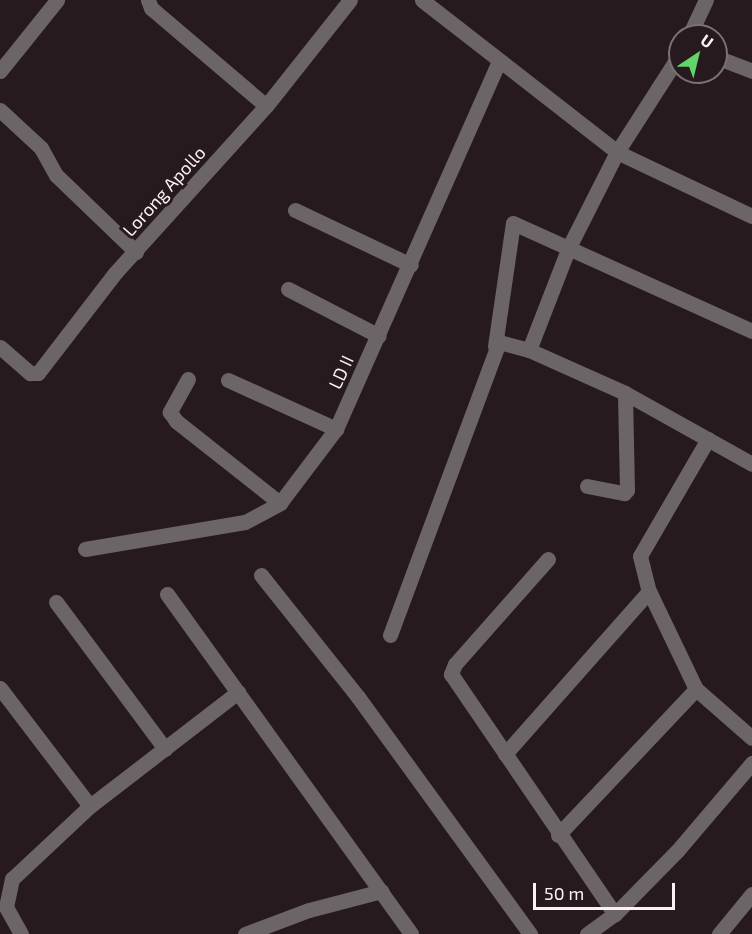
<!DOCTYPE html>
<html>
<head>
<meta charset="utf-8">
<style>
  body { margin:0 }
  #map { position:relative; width:752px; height:934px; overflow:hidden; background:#271a1f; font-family:"Exo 2",sans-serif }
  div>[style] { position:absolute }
  .street>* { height:15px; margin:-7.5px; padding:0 7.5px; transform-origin:7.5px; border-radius:7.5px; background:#6c6568 }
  span { translate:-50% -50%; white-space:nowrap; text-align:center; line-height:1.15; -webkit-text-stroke:6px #271a1f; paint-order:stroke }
  .street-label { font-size:18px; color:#fbf1f5 }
  .north { position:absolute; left:668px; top:24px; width:60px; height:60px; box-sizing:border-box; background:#271a1f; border:2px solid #7c7075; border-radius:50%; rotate:35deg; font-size:16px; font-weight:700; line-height:24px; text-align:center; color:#fbf1f5 }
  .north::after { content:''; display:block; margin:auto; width:21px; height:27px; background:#62d469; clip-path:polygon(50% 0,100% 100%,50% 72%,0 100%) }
  .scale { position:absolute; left:533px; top:883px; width:142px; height:27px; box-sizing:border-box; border:3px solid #fbf1f5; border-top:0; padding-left:8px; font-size:18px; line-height:21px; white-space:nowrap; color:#fbf1f5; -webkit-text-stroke:4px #271a1f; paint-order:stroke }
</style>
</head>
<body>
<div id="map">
  <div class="street">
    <i style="left:148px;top:0;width:9px;rotate:69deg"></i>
    <i style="left:151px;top:8px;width:151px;rotate:40.4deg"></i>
    <i style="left:422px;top:0;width:247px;rotate:37.9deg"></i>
    <i style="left:617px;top:152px;width:149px;rotate:25.4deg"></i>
    <i style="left:689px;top:36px;width:40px;rotate:-65deg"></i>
    <i style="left:716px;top:57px;width:39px;rotate:21deg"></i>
    <i style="left:0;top:71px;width:91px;rotate:-51.2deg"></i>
    <i style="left:0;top:110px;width:56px;rotate:42.8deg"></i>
    <i style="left:41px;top:148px;width:31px;rotate:61deg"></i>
    <i style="left:56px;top:175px;width:111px;rotate:43.9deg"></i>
    <i style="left:295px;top:210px;width:128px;rotate:25.4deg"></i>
    <i style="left:288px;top:289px;width:102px;rotate:27.3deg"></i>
    <i style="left:495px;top:346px;width:124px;rotate:-81.7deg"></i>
    <i style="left:513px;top:223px;width:262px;rotate:24.3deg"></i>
    <i style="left:0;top:347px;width:40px;rotate:41deg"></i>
    <i style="left:30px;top:373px;width:8px"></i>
    <i style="left:38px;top:373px;width:126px;rotate:-52.4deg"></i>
    <i style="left:115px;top:273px;width:225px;rotate:-47.9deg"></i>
    <i style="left:266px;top:106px;width:135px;rotate:-51.6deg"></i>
    <i style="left:529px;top:350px;width:110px;rotate:-68.8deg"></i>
    <i style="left:569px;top:247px;width:106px;rotate:-63.2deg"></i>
    <i style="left:617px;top:152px;width:117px;rotate:-57.3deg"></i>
    <i style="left:188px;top:379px;width:38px;rotate:119deg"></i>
    <i style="left:170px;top:412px;width:11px;rotate:56deg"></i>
    <i style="left:176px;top:421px;width:132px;rotate:38.3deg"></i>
    <i style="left:228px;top:380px;width:119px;rotate:24.4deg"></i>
    <i style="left:708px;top:439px;width:135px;rotate:120.2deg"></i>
    <i style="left:640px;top:556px;width:36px;rotate:76deg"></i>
    <i style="left:649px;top:591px;width:109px;rotate:64.4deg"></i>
    <i style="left:696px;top:689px;width:74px;rotate:41.2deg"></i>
    <i style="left:587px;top:486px;width:38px;rotate:11deg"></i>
    <i style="left:624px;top:493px;width:4px;rotate:-45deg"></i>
    <i style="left:627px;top:490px;width:97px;rotate:-91.2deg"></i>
    <i style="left:85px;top:549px;width:162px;rotate:-9.6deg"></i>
    <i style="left:245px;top:522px;width:40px;rotate:-28deg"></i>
    <i style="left:280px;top:503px;width:93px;rotate:-52.9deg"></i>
    <i style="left:336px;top:429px;width:402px;rotate:-66.1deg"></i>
    <i style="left:548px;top:559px;width:140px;rotate:131.5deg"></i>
    <i style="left:455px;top:664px;width:11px;rotate:112deg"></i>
    <i style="left:451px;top:674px;width:291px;rotate:55.7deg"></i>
    <i style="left:261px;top:575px;width:156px;rotate:51.5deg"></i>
    <i style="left:358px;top:697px;width:293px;rotate:54deg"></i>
    <i style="left:167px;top:594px;width:418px;rotate:54.3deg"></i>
    <i style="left:56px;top:602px;width:183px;rotate:53.4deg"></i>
    <i style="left:390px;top:635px;width:313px;rotate:-69.6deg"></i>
    <i style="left:499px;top:342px;width:31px;rotate:15deg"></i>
    <i style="left:529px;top:350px;width:105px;rotate:24.1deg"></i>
    <i style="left:625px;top:393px;width:145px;rotate:29.2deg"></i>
    <i style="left:0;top:688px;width:148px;rotate:52.7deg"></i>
    <i style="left:505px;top:754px;width:217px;rotate:-48.5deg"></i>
    <i style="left:558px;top:835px;width:201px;rotate:-46.6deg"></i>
    <i style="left:21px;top:934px;width:31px;rotate:-119deg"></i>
    <i style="left:6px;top:907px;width:29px;rotate:-78deg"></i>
    <i style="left:12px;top:879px;width:107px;rotate:-43.1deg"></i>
    <i style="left:90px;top:806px;width:187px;rotate:-37.6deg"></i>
    <i style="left:245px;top:934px;width:68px;rotate:-20.6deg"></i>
    <i style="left:309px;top:910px;width:75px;rotate:-14.6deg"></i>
    <i style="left:587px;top:934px;width:34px;rotate:-36deg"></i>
    <i style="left:615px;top:914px;width:88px;rotate:-45.5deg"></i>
    <i style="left:677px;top:851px;width:116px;rotate:-49.6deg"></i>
    <i style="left:719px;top:934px;width:52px;rotate:-50.5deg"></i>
  </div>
  <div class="street-label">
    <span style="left:164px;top:191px;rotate:-48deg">Lorong Apollo</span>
    <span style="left:341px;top:372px;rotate:-65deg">LD II</span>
  </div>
  <div class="north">U</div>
  <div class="scale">50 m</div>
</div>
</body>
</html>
